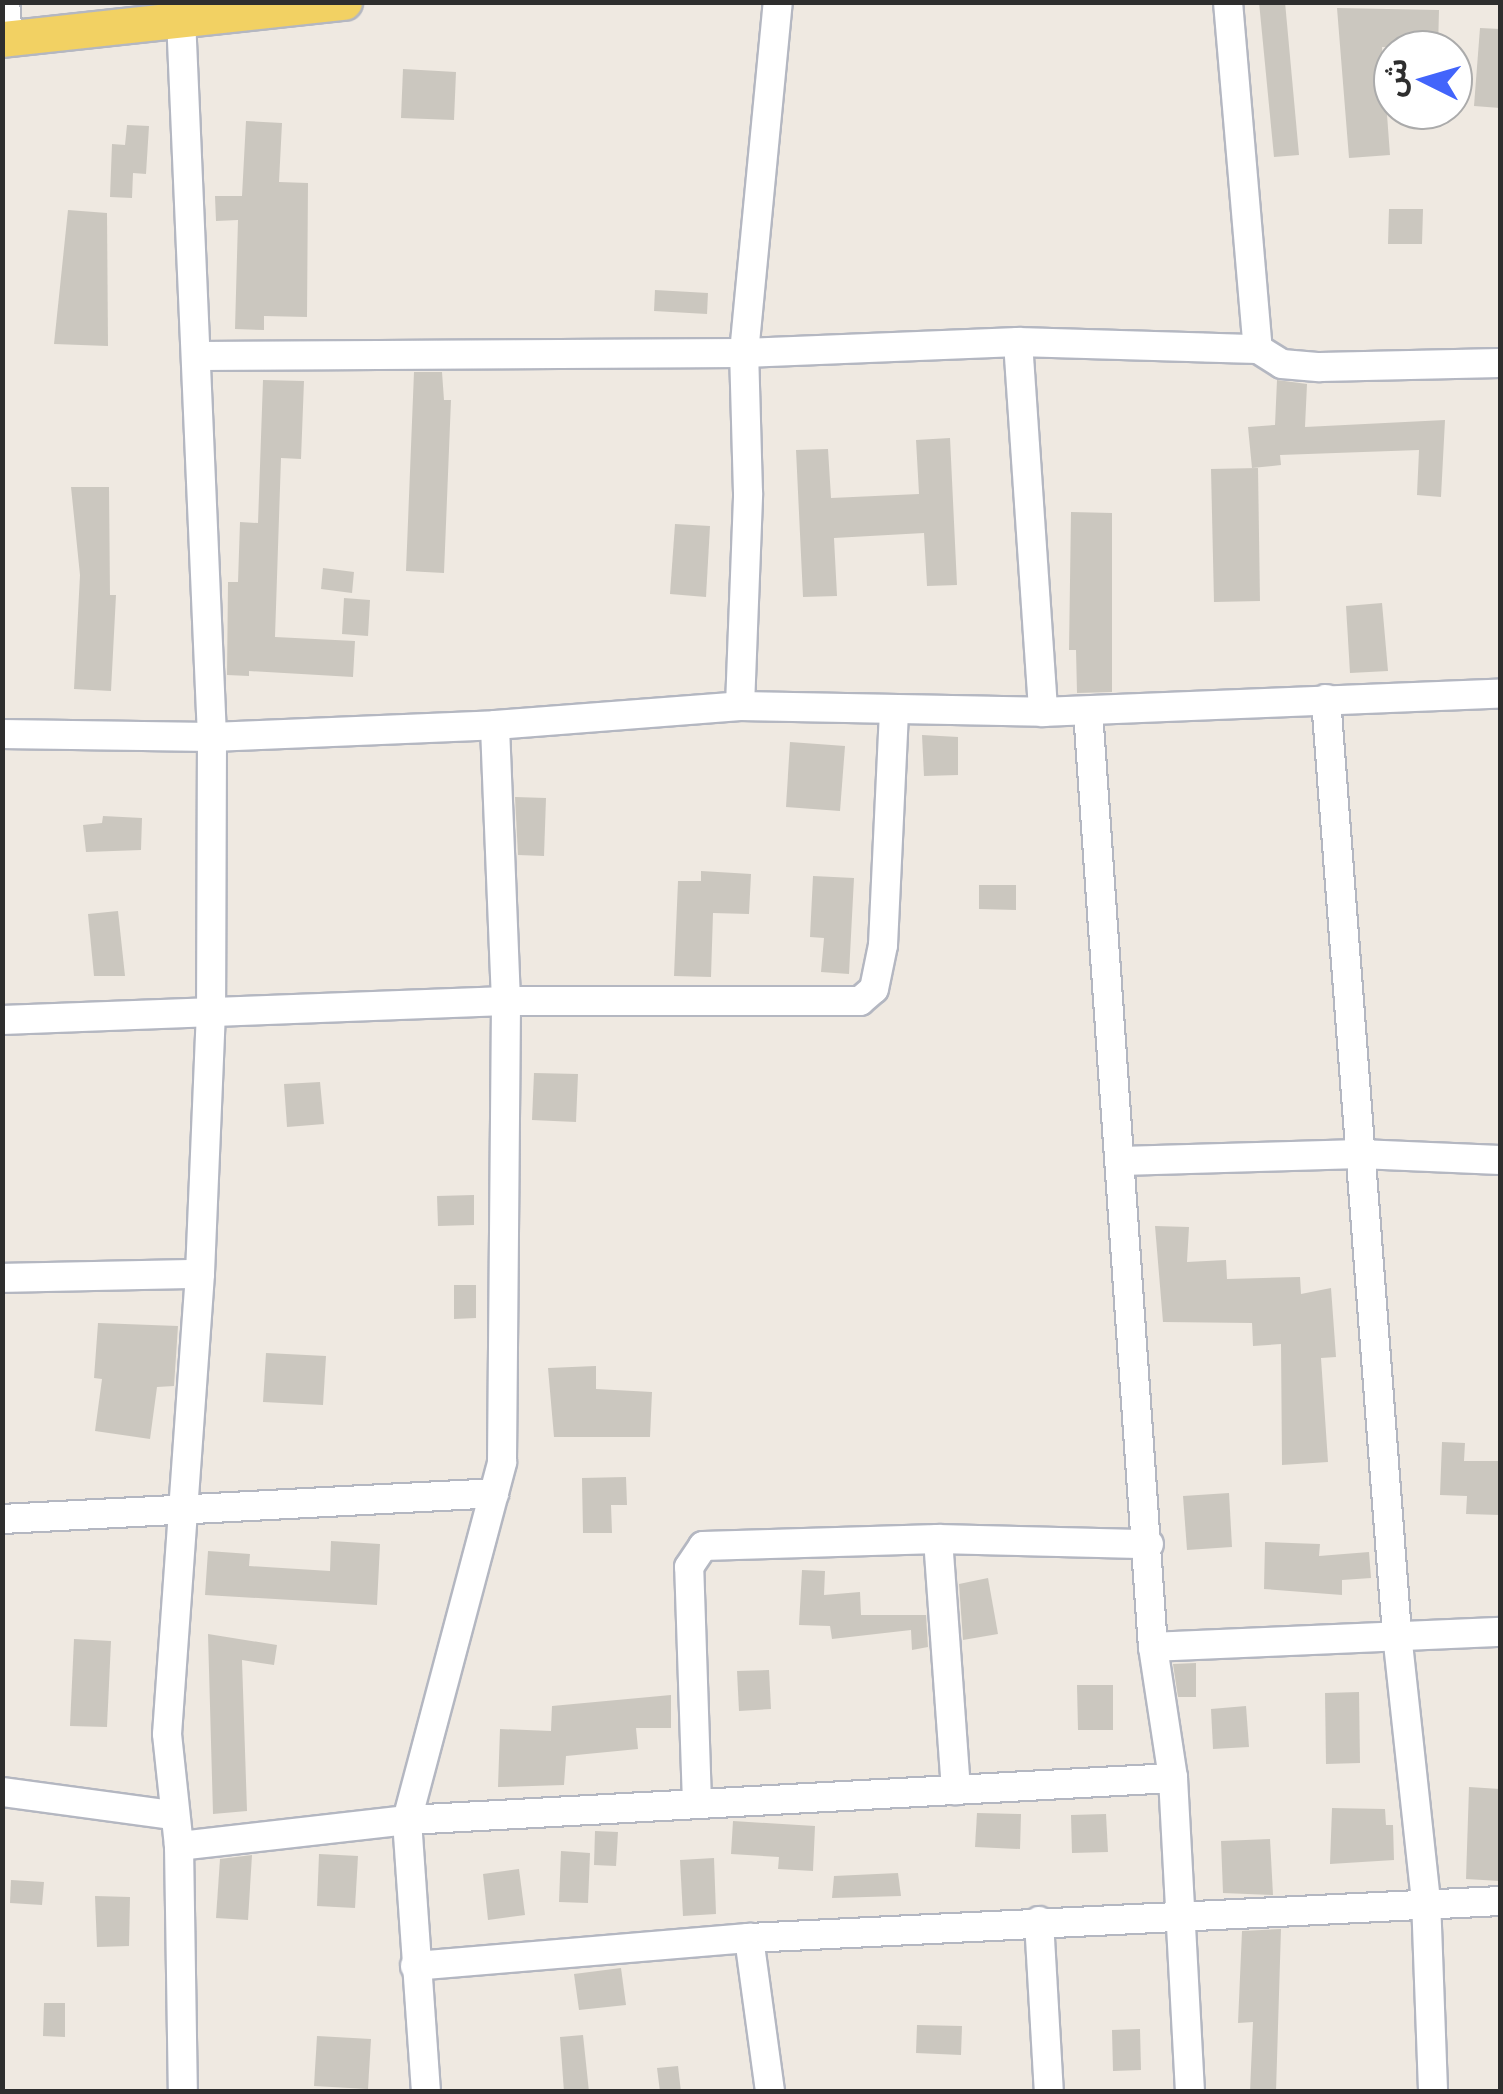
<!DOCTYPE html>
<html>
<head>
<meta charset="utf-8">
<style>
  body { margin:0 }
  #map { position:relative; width:1503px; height:2094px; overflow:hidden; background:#efe9e1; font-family:"Space Grotesk","Noto Sans Arabic",sans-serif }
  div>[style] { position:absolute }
  .building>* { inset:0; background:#cbc7bf }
  .roads { filter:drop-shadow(2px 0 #b4b7c1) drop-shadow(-2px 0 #b4b7c1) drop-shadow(0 2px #b4b7c1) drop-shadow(0 -2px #b4b7c1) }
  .minor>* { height:28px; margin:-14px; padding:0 14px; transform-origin:14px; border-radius:14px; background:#fff }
  .major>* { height:35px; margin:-17.5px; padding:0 17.5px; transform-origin:17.5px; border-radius:17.5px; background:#f2d163 }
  span { translate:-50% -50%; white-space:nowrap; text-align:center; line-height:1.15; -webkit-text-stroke:8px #fff; paint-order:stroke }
  .frame { position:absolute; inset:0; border:5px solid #2e2e2e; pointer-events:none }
  .north { position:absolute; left:1373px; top:30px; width:100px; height:100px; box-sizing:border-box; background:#fff; border:2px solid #ababab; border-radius:50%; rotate:275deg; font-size:28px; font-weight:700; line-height:40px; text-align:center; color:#2e2e2e }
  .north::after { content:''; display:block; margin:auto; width:35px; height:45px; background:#4264fb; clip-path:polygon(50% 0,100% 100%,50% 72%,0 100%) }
</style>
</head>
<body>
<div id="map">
  <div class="building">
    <i style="clip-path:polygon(1259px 2px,1285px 2px,1299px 155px,1274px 157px)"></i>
    <i style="clip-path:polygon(1337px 8px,1439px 10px,1438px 49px,1382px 47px,1390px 155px,1349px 158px)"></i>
    <i style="clip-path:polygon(1480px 28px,1500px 29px,1500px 108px,1474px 106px)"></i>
    <i style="clip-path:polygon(403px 69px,456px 72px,454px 120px,401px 118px)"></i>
    <i style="clip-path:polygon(246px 121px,282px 123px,279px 182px,308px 183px,307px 317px,264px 316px,264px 330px,235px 329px,238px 220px,216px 221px,215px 196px,242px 196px)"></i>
    <i style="clip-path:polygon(127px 125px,149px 126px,146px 174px,133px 173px,132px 198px,110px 197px,112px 144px,125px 145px)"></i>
    <i style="clip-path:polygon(1389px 209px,1423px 209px,1422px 244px,1388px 244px)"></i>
    <i style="clip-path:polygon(68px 210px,107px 213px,108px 346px,54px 344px)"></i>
    <i style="clip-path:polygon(655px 290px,708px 293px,707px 314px,654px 311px)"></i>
    <i style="clip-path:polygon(414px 372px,442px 372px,444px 400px,451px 400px,444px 573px,406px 571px)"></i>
    <i style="clip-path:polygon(263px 380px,304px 381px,301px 459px,281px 458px,275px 637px,355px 641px,353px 677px,249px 671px,249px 676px,227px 675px,228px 582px,238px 582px,240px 522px,258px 523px)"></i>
    <i style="clip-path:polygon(1277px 380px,1307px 384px,1305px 427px,1445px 420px,1441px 497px,1417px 495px,1419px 450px,1280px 455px,1281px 465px,1252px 468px,1248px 427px,1275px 425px)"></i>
    <i style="clip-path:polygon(950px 438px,957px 585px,927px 586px,924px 533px,834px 538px,837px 596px,803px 597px,796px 450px,828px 449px,831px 498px,919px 494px,916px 440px)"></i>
    <i style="clip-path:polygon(1258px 468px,1260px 601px,1214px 602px,1211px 469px)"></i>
    <i style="clip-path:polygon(71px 487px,109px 487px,110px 595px,116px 595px,111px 691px,74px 689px,80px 575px)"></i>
    <i style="clip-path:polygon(1071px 512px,1112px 513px,1112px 692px,1077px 693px,1076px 650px,1069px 650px)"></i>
    <i style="clip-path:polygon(675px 524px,710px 526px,706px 597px,670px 594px)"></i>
    <i style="clip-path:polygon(323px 568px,354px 572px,352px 593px,321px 589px)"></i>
    <i style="clip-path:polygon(344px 598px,370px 600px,368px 636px,342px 634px)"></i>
    <i style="clip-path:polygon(1382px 603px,1388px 671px,1350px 673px,1346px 606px)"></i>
    <i style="clip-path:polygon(922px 735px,958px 737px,958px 775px,924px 776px)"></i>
    <i style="clip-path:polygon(790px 742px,845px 746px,840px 811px,786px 807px)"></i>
    <i style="clip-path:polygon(515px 797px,546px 798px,544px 856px,518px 855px)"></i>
    <i style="clip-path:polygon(103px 816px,142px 818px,141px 850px,86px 852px,83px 825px,102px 823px)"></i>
    <i style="clip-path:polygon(701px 871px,751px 874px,749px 914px,713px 913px,711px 977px,674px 976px,678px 881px,701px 881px)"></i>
    <i style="clip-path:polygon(813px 876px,854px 878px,849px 974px,821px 972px,824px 938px,810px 937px)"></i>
    <i style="clip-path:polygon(979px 885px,1016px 885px,1016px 910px,979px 909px)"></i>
    <i style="clip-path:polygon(118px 911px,125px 976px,94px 976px,88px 914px)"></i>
    <i style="clip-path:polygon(534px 1073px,578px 1074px,576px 1122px,532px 1120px)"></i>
    <i style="clip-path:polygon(320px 1082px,324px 1124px,287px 1127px,284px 1084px)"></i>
    <i style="clip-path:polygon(474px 1195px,474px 1225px,438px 1226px,437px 1196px)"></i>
    <i style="clip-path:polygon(1155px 1226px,1189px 1227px,1187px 1262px,1226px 1260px,1227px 1279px,1300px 1277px,1301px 1294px,1331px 1288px,1336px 1357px,1321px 1358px,1328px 1462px,1282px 1465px,1281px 1344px,1253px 1346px,1252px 1323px,1163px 1322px)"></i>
    <i style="clip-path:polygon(454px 1285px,476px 1285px,476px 1318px,454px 1319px)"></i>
    <i style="clip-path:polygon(98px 1323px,178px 1326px,174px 1386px,157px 1387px,150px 1439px,95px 1431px,102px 1379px,94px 1378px)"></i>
    <i style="clip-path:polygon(266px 1353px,326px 1356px,323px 1405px,263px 1402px)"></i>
    <i style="clip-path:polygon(596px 1366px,596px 1389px,652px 1392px,650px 1437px,554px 1437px,548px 1368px)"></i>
    <i style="clip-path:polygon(1442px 1442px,1465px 1443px,1464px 1461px,1500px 1461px,1500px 1515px,1466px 1514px,1467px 1496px,1440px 1495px)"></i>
    <i style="clip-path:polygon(626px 1477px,627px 1505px,611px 1505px,612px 1533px,583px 1533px,582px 1478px)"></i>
    <i style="clip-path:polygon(1229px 1493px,1232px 1547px,1187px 1550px,1183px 1496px)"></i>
    <i style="clip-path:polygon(331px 1541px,380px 1544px,377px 1605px,205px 1595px,208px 1551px,250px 1554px,249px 1566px,330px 1571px)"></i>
    <i style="clip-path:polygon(1265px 1542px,1320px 1544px,1319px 1556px,1369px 1552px,1371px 1578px,1342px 1580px,1342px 1595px,1264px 1589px)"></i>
    <i style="clip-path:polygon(802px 1570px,825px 1571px,824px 1595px,860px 1592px,861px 1615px,926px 1615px,928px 1647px,912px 1650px,911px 1630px,832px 1639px,830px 1626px,799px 1625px)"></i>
    <i style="clip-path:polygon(988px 1578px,998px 1634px,963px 1640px,959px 1584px)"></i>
    <i style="clip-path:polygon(208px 1634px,277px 1645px,274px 1665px,242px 1660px,247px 1811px,213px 1814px)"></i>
    <i style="clip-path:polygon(74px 1639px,111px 1641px,107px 1727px,70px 1726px)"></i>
    <i style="clip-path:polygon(1196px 1663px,1196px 1697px,1178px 1697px,1173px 1664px)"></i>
    <i style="clip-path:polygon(769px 1670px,771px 1709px,739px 1711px,737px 1671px)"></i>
    <i style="clip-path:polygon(1077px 1685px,1113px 1685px,1113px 1730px,1078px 1730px)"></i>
    <i style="clip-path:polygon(1359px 1692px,1360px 1763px,1326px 1764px,1325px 1693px)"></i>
    <i style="clip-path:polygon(671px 1695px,671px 1728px,636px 1728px,638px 1749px,566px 1756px,564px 1785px,498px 1787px,500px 1729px,551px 1731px,552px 1706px)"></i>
    <i style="clip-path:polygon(1246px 1706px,1249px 1747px,1213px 1749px,1211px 1709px)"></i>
    <i style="clip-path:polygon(1469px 1787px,1500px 1789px,1500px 1881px,1466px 1879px)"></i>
    <i style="clip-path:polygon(1332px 1808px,1385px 1809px,1386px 1825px,1393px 1825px,1394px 1860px,1330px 1864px)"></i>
    <i style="clip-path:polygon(977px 1813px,1021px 1814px,1020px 1849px,975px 1847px)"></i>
    <i style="clip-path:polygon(1106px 1814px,1108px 1852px,1072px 1853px,1071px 1815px)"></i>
    <i style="clip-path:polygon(733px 1821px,815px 1826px,813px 1871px,778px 1869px,779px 1857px,731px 1854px)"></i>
    <i style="clip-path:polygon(595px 1831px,618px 1832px,616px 1866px,594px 1865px)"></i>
    <i style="clip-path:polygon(1270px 1839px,1273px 1895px,1223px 1893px,1221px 1841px)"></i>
    <i style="clip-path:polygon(561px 1851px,590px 1853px,588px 1903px,559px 1902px)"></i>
    <i style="clip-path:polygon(319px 1854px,358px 1856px,355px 1908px,317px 1906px)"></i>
    <i style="clip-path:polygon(252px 1855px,248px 1920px,216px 1918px,220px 1859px)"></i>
    <i style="clip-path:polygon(714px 1858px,716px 1914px,683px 1916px,680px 1860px)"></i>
    <i style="clip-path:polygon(519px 1869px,525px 1915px,488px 1920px,483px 1874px)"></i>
    <i style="clip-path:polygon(898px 1873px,901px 1896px,832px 1898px,834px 1876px)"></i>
    <i style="clip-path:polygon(11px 1880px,44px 1882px,42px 1905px,10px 1903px)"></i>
    <i style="clip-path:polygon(95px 1896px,130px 1897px,129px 1946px,97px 1947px)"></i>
    <i style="clip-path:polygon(1281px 1929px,1276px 2092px,1250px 2092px,1253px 2022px,1238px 2023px,1242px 1931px)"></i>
    <i style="clip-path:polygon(621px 1968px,626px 2005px,579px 2010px,574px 1974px)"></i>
    <i style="clip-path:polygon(44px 2003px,65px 2003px,65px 2037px,43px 2036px)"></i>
    <i style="clip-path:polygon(917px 2025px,962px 2026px,961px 2055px,916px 2053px)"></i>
    <i style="clip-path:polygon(1140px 2029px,1141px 2070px,1113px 2071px,1112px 2030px)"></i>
    <i style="clip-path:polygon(583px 2035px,589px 2092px,564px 2092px,560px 2037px)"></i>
    <i style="clip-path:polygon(317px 2036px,371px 2039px,368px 2089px,314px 2086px)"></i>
    <i style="clip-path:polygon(678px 2066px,681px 2092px,660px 2092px,657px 2068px)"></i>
  </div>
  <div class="roads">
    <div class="minor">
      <i style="left:5px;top:2px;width:36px;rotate:85deg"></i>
      <i style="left:1228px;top:2px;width:348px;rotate:85.1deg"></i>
      <i style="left:181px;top:18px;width:720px;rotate:87.53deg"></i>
      <i style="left:212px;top:737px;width:274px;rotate:90.2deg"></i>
      <i style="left:211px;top:1011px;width:263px;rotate:92.4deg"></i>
      <i style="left:200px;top:1274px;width:461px;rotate:94.1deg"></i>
      <i style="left:167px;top:1734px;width:113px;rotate:83.9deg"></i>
      <i style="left:179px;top:1846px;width:246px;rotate:89.1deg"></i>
      <i style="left:1018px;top:342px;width:371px;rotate:86.1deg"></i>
      <i style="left:198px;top:356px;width:546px;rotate:-0.31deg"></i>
      <i style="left:744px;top:353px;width:274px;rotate:-2.3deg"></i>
      <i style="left:1018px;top:342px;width:240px;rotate:1.7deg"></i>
      <i style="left:1258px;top:349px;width:28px;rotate:32deg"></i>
      <i style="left:1282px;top:364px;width:38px;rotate:5deg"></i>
      <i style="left:1320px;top:367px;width:180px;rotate:-1.3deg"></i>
      <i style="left:1326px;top:699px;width:938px;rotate:85.66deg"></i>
      <i style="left:1397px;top:1634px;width:267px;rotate:83.8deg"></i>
      <i style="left:1426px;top:1899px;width:193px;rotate:87.9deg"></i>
      <i style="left:740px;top:706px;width:213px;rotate:-87.8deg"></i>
      <i style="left:748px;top:493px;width:140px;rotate:-91.6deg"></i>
      <i style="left:744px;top:353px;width:353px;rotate:-84.5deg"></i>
      <i style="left:1088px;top:711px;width:938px;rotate:86.03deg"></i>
      <i style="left:1153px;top:1647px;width:133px;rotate:81.3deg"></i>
      <i style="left:1173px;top:1778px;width:314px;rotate:86.9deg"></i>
      <i style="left:2px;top:734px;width:210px;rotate:0.8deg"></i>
      <i style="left:212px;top:737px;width:283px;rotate:-2.4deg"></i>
      <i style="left:495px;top:725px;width:246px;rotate:-4.4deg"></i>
      <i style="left:740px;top:706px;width:303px;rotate:1.1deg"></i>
      <i style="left:1043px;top:712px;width:457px;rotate:-2.3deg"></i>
      <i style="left:2px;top:1020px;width:504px;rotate:-2.16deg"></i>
      <i style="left:506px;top:1001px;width:354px"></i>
      <i style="left:860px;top:1001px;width:18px;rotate:-41deg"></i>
      <i style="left:874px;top:989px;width:45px;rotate:-78.4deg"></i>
      <i style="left:883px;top:945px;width:236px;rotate:-87.3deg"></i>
      <i style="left:1121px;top:1161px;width:239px;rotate:-1.7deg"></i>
      <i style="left:1360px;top:1154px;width:140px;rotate:2.5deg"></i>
      <i style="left:2px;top:1278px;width:198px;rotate:-1.2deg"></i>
      <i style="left:2px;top:1519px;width:493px;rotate:-3deg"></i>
      <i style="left:938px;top:1539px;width:252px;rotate:85.9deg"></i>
      <i style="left:1153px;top:1647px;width:347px;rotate:-2.5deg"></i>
      <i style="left:2px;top:1792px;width:173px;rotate:7.7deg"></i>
      <i style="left:697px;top:1803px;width:236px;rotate:-91.9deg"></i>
      <i style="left:689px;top:1567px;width:25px;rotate:-56deg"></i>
      <i style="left:703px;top:1546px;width:235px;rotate:-1.7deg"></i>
      <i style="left:938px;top:1539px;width:211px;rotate:1.4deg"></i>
      <i style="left:179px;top:1846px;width:229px;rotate:-6.5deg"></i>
      <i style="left:407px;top:1820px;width:767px;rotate:-3.14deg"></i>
      <i style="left:1039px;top:1921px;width:171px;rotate:86.7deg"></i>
      <i style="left:749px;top:1938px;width:155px;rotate:82.2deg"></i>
      <i style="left:415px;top:1966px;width:335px;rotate:-4.8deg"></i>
      <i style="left:749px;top:1938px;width:752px;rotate:-2.82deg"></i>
      <i style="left:426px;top:2092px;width:273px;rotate:-94deg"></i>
      <i style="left:407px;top:1820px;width:370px;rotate:-75.1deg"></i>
      <i style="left:502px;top:1462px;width:461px;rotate:-89.5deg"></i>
      <i style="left:506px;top:1001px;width:276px;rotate:-92.3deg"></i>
    </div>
    <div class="major">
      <i style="left:2px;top:39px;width:344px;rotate:-6.2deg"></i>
    </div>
  </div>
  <div class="frame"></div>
  <div class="north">ش</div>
</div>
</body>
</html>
